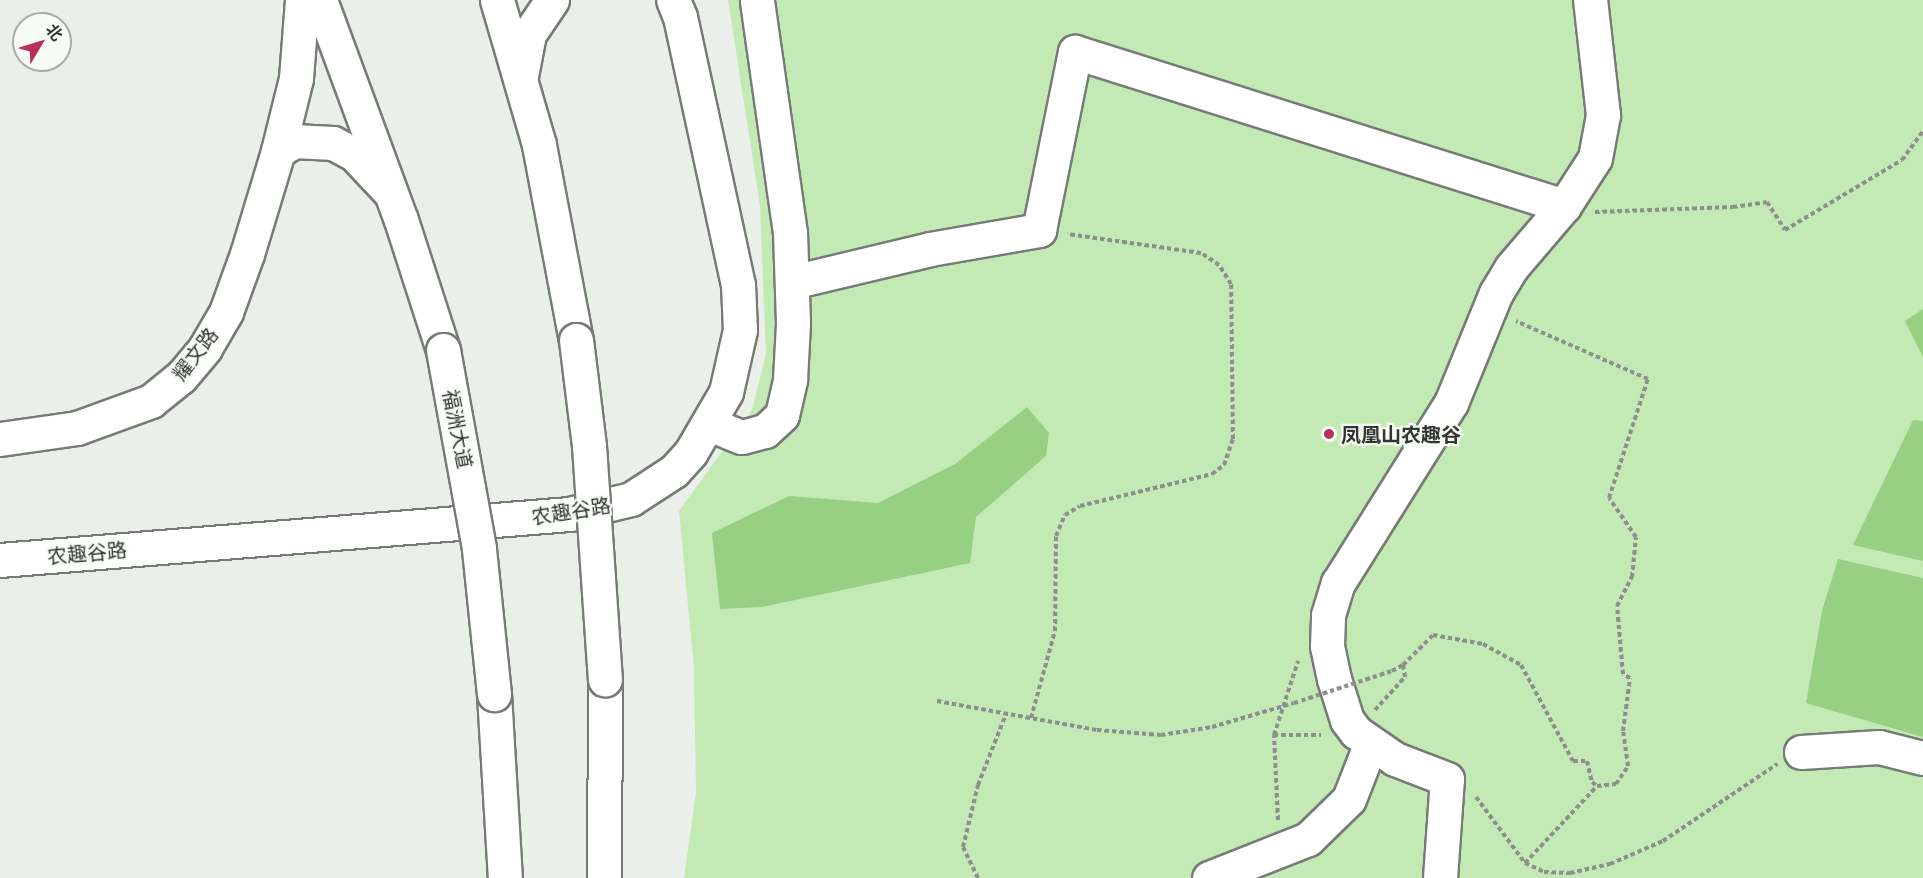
<!DOCTYPE html>
<html>
<head>
<meta charset="utf-8">
<style>
  body { margin:0 }
  #map { position:relative; width:1923px; height:878px; overflow:hidden; background:#eaefe9; font-family:"IBM Plex Sans","Noto Sans SC",sans-serif }
  div>[style] { position:absolute }
  .green>* { inset:0; background:#c3e9b5 }
  .water>* { inset:0; background:#98d083 }
  .path>* { height:4px; margin-top:-2px; transform-origin:0; background:repeating-linear-gradient(90deg,#8c8f8b 0 4.5px,transparent 0 7.5px) }
  .roads { filter:drop-shadow(2px 0 #777b76) drop-shadow(-2px 0 #777b76) drop-shadow(0 2px #777b76) drop-shadow(0 -2px #777b76) }
  .minor>* { height:33px; margin:-16.5px; padding:0 16.5px; transform-origin:16.5px; border-radius:16.5px; background:#fff }
  .major>* { height:33px; margin:-16.5px; padding:0 16.5px; transform-origin:16.5px; border-radius:16.5px; background:#fff }
  .path-bridge>* { height:4px; margin-top:-2px; transform-origin:0; background:repeating-linear-gradient(90deg,#8c8f8b 0 4.5px,transparent 0 7.5px) }
  .bridges { filter:drop-shadow(2px 0 #777b76) drop-shadow(-2px 0 #777b76) drop-shadow(0 2px #777b76) drop-shadow(0 -2px #777b76) }
  .major-bridge>* { height:33px; margin:-16.5px; padding:0 16.5px; transform-origin:16.5px; border-radius:16.5px; background:#fff }
  .dots>* { width:16px; height:16px; translate:-50% -50%; box-sizing:border-box; border:3px solid #f8fcf6; border-radius:50% }
  span { translate:-50% -50%; white-space:nowrap; text-align:center; line-height:1.15; -webkit-text-stroke:4.5px #f8fcf6; paint-order:stroke }
  .street-label { font-size:20px; color:#333532 }
  .poi-label { font-size:20px; color:#333532; font-weight:700 }
  .left { translate:0 -50%; text-align:left }
  .north { position:absolute; left:12px; top:12px; width:60px; height:60px; box-sizing:border-box; background:#f8fcf6; border:2px solid #a9aca8; border-radius:50%; rotate:52deg; font-size:16px; font-weight:700; line-height:24px; text-align:center; color:#333532 }
  .north::after { content:''; display:block; margin:auto; width:21px; height:27px; background:#bb2d5b; clip-path:polygon(50% 0,100% 100%,50% 72%,0 100%) }
</style>
</head>
<body>
<div id="map">
  <div class="green">
    <i style="clip-path:polygon(728px 0,1923px 0,1923px 878px,684px 878px,696px 792px,694px 668px,679px 511px,752px 410px,766px 354px,760px 206px)"></i>
  </div>
  <div class="water">
    <i style="clip-path:polygon(1923px 309px,1923px 357px,1905px 321px)"></i>
    <i style="clip-path:polygon(1027px 407px,1049px 433px,1046px 456px,976px 517px,970px 563px,762px 607px,720px 609px,712px 533px,789px 496px,878px 503px,955px 464px)"></i>
    <i style="clip-path:polygon(1913px 420px,1923px 421px,1923px 561px,1853px 545px)"></i>
    <i style="clip-path:polygon(1838px 559px,1923px 578px,1923px 737px,1806px 703px,1822px 611px)"></i>
  </div>
  <div class="path">
    <i style="left:1595px;top:212px;width:138px;rotate:-2.1deg"></i>
    <i style="left:1733px;top:207px;width:34px;rotate:-8deg"></i>
    <i style="left:1767px;top:202px;width:33px;rotate:57deg"></i>
    <i style="left:1785px;top:230px;width:136px;rotate:-30.9deg"></i>
    <i style="left:1902px;top:160px;width:36px;rotate:-54deg"></i>
    <i style="left:1392px;top:671px;width:13px;rotate:-29deg"></i>
    <i style="left:1403px;top:665px;width:42px;rotate:-45deg"></i>
    <i style="left:1433px;top:635px;width:51px;rotate:10.2deg"></i>
    <i style="left:1483px;top:644px;width:43px;rotate:28.9deg"></i>
    <i style="left:1521px;top:665px;width:109px;rotate:61.6deg"></i>
    <i style="left:1573px;top:761px;width:14px"></i>
    <i style="left:1587px;top:761px;width:22px;rotate:77deg"></i>
    <i style="left:1592px;top:782px;width:6px;rotate:39deg"></i>
    <i style="left:1597px;top:786px;width:19px;rotate:-6deg"></i>
    <i style="left:1616px;top:784px;width:22px;rotate:-56deg"></i>
    <i style="left:1628px;top:766px;width:35px;rotate:-98deg"></i>
    <i style="left:1623px;top:731px;width:53px;rotate:-82.5deg"></i>
    <i style="left:1630px;top:678px;width:8px;rotate:-150deg"></i>
    <i style="left:1623px;top:674px;width:68px;rotate:-95deg"></i>
    <i style="left:1617px;top:606px;width:33px;rotate:-63deg"></i>
    <i style="left:1632px;top:577px;width:40px;rotate:-84.3deg"></i>
    <i style="left:1636px;top:537px;width:47px;rotate:-124.7deg"></i>
    <i style="left:1609px;top:498px;width:125px;rotate:-71.9deg"></i>
    <i style="left:1648px;top:379px;width:144px;rotate:-156.3deg"></i>
    <i style="left:937px;top:701px;width:163px;rotate:10.3deg"></i>
    <i style="left:1097px;top:730px;width:64px;rotate:4.5deg"></i>
    <i style="left:1161px;top:735px;width:52px;rotate:-8.9deg"></i>
    <i style="left:1212px;top:727px;width:85px;rotate:-16.3deg"></i>
    <i style="left:1375px;top:710px;width:45px;rotate:-47.7deg"></i>
    <i style="left:1405px;top:677px;width:12px;rotate:-99deg"></i>
    <i style="left:1031px;top:718px;width:90px;rotate:-74.6deg"></i>
    <i style="left:1055px;top:631px;width:95px;rotate:-89.4deg"></i>
    <i style="left:1056px;top:536px;width:23px;rotate:-67deg"></i>
    <i style="left:1065px;top:515px;width:17px;rotate:-31deg"></i>
    <i style="left:1080px;top:506px;width:136px;rotate:-13.6deg"></i>
    <i style="left:1212px;top:474px;width:15px;rotate:-37deg"></i>
    <i style="left:1224px;top:465px;width:28px;rotate:-71deg"></i>
    <i style="left:1233px;top:439px;width:155px;rotate:-90.7deg"></i>
    <i style="left:1231px;top:284px;width:22px;rotate:-122deg"></i>
    <i style="left:1219px;top:265px;width:22px;rotate:-146deg"></i>
    <i style="left:1201px;top:253px;width:135px;rotate:-171.9deg"></i>
    <i style="left:1274px;top:735px;width:47px"></i>
    <i style="left:1476px;top:797px;width:82px;rotate:53.4deg"></i>
    <i style="left:1525px;top:863px;width:21px;rotate:25deg"></i>
    <i style="left:1544px;top:872px;width:26px;rotate:2deg"></i>
    <i style="left:1570px;top:873px;width:41px;rotate:-12.7deg"></i>
    <i style="left:1610px;top:864px;width:58px;rotate:-23.5deg"></i>
    <i style="left:1663px;top:841px;width:138px;rotate:-34deg"></i>
    <i style="left:1278px;top:820px;width:85px;rotate:-92.7deg"></i>
    <i style="left:1274px;top:735px;width:78px;rotate:-72deg"></i>
    <i style="left:1525px;top:863px;width:105px;rotate:-46.9deg"></i>
    <i style="left:978px;top:878px;width:34px;rotate:-116deg"></i>
    <i style="left:963px;top:847px;width:64px;rotate:-76.4deg"></i>
    <i style="left:978px;top:785px;width:76px;rotate:-68.5deg"></i>
  </div>
  <div class="roads">
    <div class="minor">
      <i style="left:521px;top:76px;width:43px;rotate:-79.2deg"></i>
      <i style="left:529px;top:34px;width:41px;rotate:-55.9deg"></i>
      <i style="left:278px;top:151px;width:19px;rotate:-32deg"></i>
      <i style="left:294px;top:141px;width:39px;rotate:3deg"></i>
      <i style="left:333px;top:143px;width:24px;rotate:28deg"></i>
      <i style="left:354px;top:154px;width:51px;rotate:46.6deg"></i>
      <i style="left:792px;top:282px;width:142px;rotate:-13.4deg"></i>
      <i style="left:930px;top:249px;width:111px;rotate:-9.9deg"></i>
      <i style="left:1039px;top:230px;width:182px;rotate:-78.6deg"></i>
      <i style="left:1075px;top:52px;width:513px;rotate:17.48deg"></i>
      <i style="left:709px;top:424px;width:35px;rotate:22deg"></i>
      <i style="left:742px;top:437px;width:24px;rotate:-15deg"></i>
      <i style="left:765px;top:431px;width:23px;rotate:-43deg"></i>
      <i style="left:782px;top:415px;width:37px;rotate:-77deg"></i>
      <i style="left:790px;top:379px;width:56px;rotate:-86.9deg"></i>
      <i style="left:793px;top:323px;width:90px;rotate:-91.9deg"></i>
      <i style="left:790px;top:233px;width:235px;rotate:-98.1deg"></i>
      <i style="left:0;top:439px;width:78px;rotate:-8.1deg"></i>
      <i style="left:77px;top:428px;width:79px;rotate:-20deg"></i>
      <i style="left:151px;top:401px;width:38px;rotate:-39deg"></i>
      <i style="left:181px;top:377px;width:38px;rotate:-50deg"></i>
      <i style="left:205px;top:348px;width:42px;rotate:-59.7deg"></i>
      <i style="left:226px;top:312px;width:62px;rotate:-70.1deg"></i>
      <i style="left:247px;top:254px;width:108px;rotate:-73.2deg"></i>
      <i style="left:278px;top:151px;width:75px;rotate:-76.1deg"></i>
      <i style="left:296px;top:78px;width:78px;rotate:-85.6deg"></i>
      <i style="left:0;top:560px;width:571px;rotate:-4.62deg"></i>
      <i style="left:569px;top:514px;width:64px;rotate:-13.6deg"></i>
      <i style="left:631px;top:499px;width:51px;rotate:-33.1deg"></i>
      <i style="left:674px;top:471px;width:25px;rotate:-48deg"></i>
      <i style="left:691px;top:452px;width:69px;rotate:-59.7deg"></i>
      <i style="left:726px;top:392px;width:64px;rotate:-77.3deg"></i>
      <i style="left:740px;top:330px;width:45px;rotate:-92.5deg"></i>
      <i style="left:738px;top:285px;width:274px;rotate:-102.2deg"></i>
      <i style="left:680px;top:17px;width:18px;rotate:-112deg"></i>
      <i style="left:1801px;top:752px;width:78px;rotate:-3.7deg"></i>
      <i style="left:1879px;top:747px;width:45px;rotate:14deg"></i>
      <i style="left:1209px;top:878px;width:106px;rotate:-21.5deg"></i>
      <i style="left:1308px;top:839px;width:57px;rotate:-44.3deg"></i>
      <i style="left:1349px;top:799px;width:58px;rotate:-68.7deg"></i>
      <i style="left:1440px;top:878px;width:99px;rotate:-86deg"></i>
      <i style="left:1447px;top:779px;width:56px;rotate:-159deg"></i>
      <i style="left:1395px;top:759px;width:47px;rotate:-145.3deg"></i>
      <i style="left:1356px;top:732px;width:15px;rotate:-127deg"></i>
      <i style="left:1347px;top:720px;width:43px;rotate:-107.6deg"></i>
      <i style="left:1334px;top:679px;width:34px;rotate:-102deg"></i>
      <i style="left:1327px;top:646px;width:31px;rotate:-88deg"></i>
      <i style="left:1328px;top:615px;width:34px;rotate:-73deg"></i>
      <i style="left:1338px;top:583px;width:213px;rotate:-57.9deg"></i>
      <i style="left:1451px;top:403px;width:119px;rotate:-67.8deg"></i>
      <i style="left:1496px;top:293px;width:29px;rotate:-59deg"></i>
      <i style="left:1511px;top:268px;width:82px;rotate:-49.5deg"></i>
      <i style="left:1564px;top:206px;width:57px;rotate:-57.1deg"></i>
      <i style="left:1595px;top:158px;width:44px;rotate:-79.5deg"></i>
      <i style="left:1603px;top:115px;width:116px;rotate:-96.4deg"></i>
    </div>
    <div class="major">
      <i style="left:320px;top:0;width:234px;rotate:69.8deg"></i>
      <i style="left:401px;top:220px;width:137px;rotate:72.1deg"></i>
      <i style="left:497px;top:0;width:151px;rotate:73.8deg"></i>
      <i style="left:539px;top:145px;width:198px;rotate:79.3deg"></i>
      <i style="left:494px;top:694px;width:184px;rotate:86.6deg"></i>
      <i style="left:604px;top:878px;width:199px;rotate:-89.7deg"></i>
    </div>
  </div>
  <div class="path-bridge">
    <i style="left:1294px;top:703px;width:103px;rotate:-18.1deg"></i>
  </div>
  <div class="bridges">
    <div class="major-bridge">
      <i style="left:576px;top:340px;width:107px;rotate:83deg"></i>
      <i style="left:589px;top:446px;width:234px;rotate:86.1deg"></i>
      <i style="left:443px;top:350px;width:202px;rotate:79.7deg"></i>
      <i style="left:479px;top:549px;width:146px;rotate:84.1deg"></i>
    </div>
  </div>
  <div class="dots">
    <i style="left:1329px;top:434px;background:#bb2d5b"></i>
  </div>
  <div class="street-label">
    <span style="left:195px;top:354px;rotate:-52deg">耀文路</span>
    <span style="left:458px;top:429px;rotate:79deg">福洲大道</span>
    <span style="left:571px;top:511px;rotate:-9deg">农趣谷路</span>
    <span style="left:87px;top:553px;rotate:-5deg">农趣谷路</span>
  </div>
  <div class="poi-label">
    <span class="left" style="left:1341px;top:434px">凤凰山农趣谷</span>
  </div>
  <div class="north">北</div>
</div>
</body>
</html>
